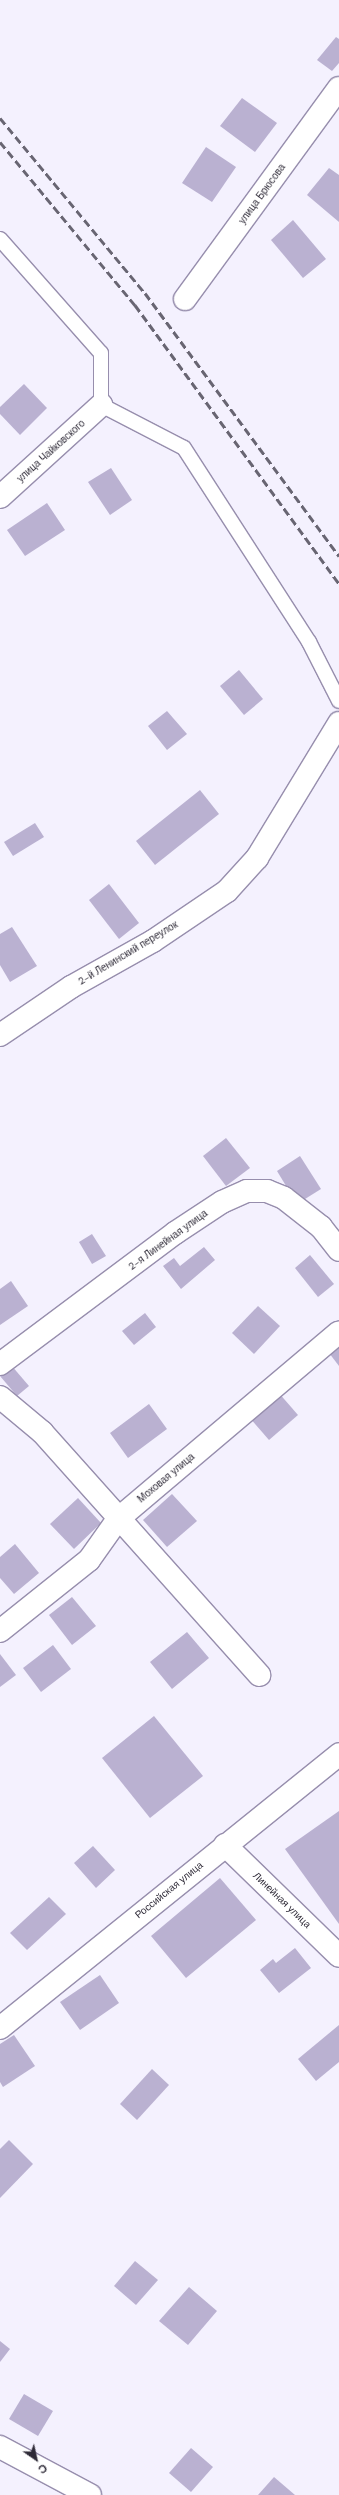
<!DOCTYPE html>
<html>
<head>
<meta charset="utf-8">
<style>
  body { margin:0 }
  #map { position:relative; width:339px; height:2495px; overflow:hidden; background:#f4f1fe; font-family:"DM Sans",sans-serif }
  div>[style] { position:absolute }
  .building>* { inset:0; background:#bab1d1 }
  .roads { filter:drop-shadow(1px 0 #978ead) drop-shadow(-1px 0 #978ead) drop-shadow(0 1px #978ead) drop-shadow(0 -1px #978ead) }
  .service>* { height:14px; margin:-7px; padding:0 7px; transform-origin:7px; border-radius:7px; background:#fff }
  .minor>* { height:22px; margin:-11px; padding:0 11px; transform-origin:11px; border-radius:11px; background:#fff }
  .secondary>* { height:22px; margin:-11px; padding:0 11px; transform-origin:11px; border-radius:11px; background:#fff }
  .primary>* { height:22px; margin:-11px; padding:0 11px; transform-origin:11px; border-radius:11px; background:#fff }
  .rail>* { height:3px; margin-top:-1.5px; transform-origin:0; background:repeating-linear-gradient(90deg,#686572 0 8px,transparent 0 12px) }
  span { translate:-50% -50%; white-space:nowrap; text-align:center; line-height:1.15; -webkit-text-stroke:3.5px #fff; paint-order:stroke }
  .street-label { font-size:10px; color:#2e2a37 }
  .north { position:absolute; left:16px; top:2439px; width:40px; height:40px; -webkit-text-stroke:3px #fff; paint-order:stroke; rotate:146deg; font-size:11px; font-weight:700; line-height:16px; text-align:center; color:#2e2a37 }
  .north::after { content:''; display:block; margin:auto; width:14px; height:18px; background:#2e2a37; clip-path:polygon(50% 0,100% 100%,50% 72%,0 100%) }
</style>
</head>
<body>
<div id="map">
  <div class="building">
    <i style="clip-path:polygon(336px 37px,339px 39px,339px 63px,332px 71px,317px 60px)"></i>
    <i style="clip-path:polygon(242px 98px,277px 123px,255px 152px,220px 126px)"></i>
    <i style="clip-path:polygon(206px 147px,236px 167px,212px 202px,182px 183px)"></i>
    <i style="clip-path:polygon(329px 168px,339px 175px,339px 222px,307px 195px)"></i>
    <i style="clip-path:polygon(293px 220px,326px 259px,303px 278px,271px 240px)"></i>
    <i style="clip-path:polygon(24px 384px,47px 408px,20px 435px,0 414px,0 407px)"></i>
    <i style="clip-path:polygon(111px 468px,132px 500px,110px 515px,88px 482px)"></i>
    <i style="clip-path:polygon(47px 503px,65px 530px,25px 556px,7px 530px)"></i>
    <i style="clip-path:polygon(239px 670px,263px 699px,244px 715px,220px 686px)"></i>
    <i style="clip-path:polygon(167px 711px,187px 734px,167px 750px,148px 726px)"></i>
    <i style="clip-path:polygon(200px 790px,219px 814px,155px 865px,136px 841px)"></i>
    <i style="clip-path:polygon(35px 823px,44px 837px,13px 856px,4px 842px)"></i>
    <i style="clip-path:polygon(109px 884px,139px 923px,119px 939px,89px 900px)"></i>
    <i style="clip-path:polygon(12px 927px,37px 966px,10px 982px,0 965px,0 934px)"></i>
    <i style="clip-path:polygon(226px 1138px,250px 1168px,226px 1186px,203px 1156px)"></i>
    <i style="clip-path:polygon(300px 1156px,321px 1189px,297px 1204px,277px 1171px)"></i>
    <i style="clip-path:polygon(92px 1234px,106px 1256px,92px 1264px,79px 1242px)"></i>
    <i style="clip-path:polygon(204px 1247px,215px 1260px,181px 1289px,163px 1266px,174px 1258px,180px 1266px)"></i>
    <i style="clip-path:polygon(310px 1255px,334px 1284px,318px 1297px,295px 1268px)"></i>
    <i style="clip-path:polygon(11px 1281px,28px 1306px,0 1325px,0 1289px)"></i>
    <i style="clip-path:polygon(258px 1306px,280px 1326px,254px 1354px,232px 1333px)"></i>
    <i style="clip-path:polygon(145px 1313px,156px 1327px,134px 1345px,122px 1331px)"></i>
    <i style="clip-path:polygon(339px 1339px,339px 1366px,326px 1349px)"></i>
    <i style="clip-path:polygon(11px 1365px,29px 1386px,17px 1396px,0 1376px)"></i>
    <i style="clip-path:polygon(278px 1392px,298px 1415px,269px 1440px,249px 1417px)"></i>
    <i style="clip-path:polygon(149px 1404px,167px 1429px,128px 1458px,110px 1433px)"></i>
    <i style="clip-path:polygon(172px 1494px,197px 1521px,167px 1547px,143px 1520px)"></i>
    <i style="clip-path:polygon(78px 1498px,101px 1523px,74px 1549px,50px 1524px)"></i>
    <i style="clip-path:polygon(15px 1544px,39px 1573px,14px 1594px,0 1578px,0 1557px)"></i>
    <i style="clip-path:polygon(72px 1597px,96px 1626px,72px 1645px,49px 1615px)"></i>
    <i style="clip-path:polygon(187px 1632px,209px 1658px,172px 1689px,150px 1662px)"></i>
    <i style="clip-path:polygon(53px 1645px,71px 1669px,41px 1692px,23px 1668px)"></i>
    <i style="clip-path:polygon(0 1654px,16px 1675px,0 1687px)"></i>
    <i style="clip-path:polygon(154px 1716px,203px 1776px,150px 1818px,102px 1758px)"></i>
    <i style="clip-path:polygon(339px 1811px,339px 1924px,285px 1849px)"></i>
    <i style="clip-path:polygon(93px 1846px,115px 1870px,96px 1888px,74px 1863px)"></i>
    <i style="clip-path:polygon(220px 1878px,256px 1920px,186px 1978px,151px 1936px)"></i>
    <i style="clip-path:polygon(49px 1897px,66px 1914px,27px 1950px,10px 1933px)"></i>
    <i style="clip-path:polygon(295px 1948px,311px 1968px,279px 1993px,260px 1970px,273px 1959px,276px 1963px)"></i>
    <i style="clip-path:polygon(100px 1975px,119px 2003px,80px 2030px,60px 2002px)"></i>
    <i style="clip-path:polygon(339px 2025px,339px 2062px,316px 2081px,298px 2059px)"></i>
    <i style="clip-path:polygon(14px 2035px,35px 2066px,3px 2087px,0 2082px,0 2044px)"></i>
    <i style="clip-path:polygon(152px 2069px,169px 2085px,137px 2120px,120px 2104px)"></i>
    <i style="clip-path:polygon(9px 2140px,33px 2164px,0 2198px,0 2149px)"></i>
    <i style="clip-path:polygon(135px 2261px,158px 2280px,136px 2305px,114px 2286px)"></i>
    <i style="clip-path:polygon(189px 2287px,217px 2311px,188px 2345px,159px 2321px)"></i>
    <i style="clip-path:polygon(0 2341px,10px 2349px,0 2362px)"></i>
    <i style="clip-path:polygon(24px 2394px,53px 2411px,38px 2436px,9px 2419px)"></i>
    <i style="clip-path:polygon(191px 2448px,213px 2467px,191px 2492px,169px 2473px)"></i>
    <i style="clip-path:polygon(274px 2477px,295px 2495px,258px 2495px)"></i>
  </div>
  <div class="roads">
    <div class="service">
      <i style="left:0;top:239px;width:152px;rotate:48.5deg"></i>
      <i style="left:101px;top:353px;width:52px;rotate:90deg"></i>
      <i style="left:101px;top:405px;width:93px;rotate:27.4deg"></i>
      <i style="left:184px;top:448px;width:231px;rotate:57.2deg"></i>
      <i style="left:309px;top:642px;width:66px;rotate:63deg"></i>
    </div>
    <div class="minor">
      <i style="left:185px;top:299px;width:261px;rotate:-53.9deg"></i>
      <i style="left:0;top:497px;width:137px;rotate:-42.3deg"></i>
      <i style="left:0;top:1035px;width:86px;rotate:-34.1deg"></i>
      <i style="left:71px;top:987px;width:94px;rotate:-29.3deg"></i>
      <i style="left:153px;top:941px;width:89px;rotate:-34deg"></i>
      <i style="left:227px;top:891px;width:45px;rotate:-47.7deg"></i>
      <i style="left:257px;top:858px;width:158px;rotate:-58.7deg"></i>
      <i style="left:0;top:1364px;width:219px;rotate:-36.8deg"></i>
      <i style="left:175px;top:1233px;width:56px;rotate:-33.4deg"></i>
      <i style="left:222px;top:1202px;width:27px;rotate:-24deg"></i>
      <i style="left:247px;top:1191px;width:20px"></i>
      <i style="left:267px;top:1191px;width:18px;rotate:22deg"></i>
      <i style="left:284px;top:1198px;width:47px;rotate:38.1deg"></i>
      <i style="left:321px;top:1227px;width:29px;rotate:52deg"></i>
      <i style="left:0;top:1397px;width:55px;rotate:39.8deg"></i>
      <i style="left:42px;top:1432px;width:326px;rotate:48.2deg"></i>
      <i style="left:0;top:1631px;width:114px;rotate:-38.6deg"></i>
      <i style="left:89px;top:1560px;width:50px;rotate:-54.7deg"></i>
      <i style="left:118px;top:1519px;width:289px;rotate:-40.2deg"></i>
      <i style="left:225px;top:1845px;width:159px;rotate:44.2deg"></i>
    </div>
    <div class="secondary">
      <i style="left:0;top:2028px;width:436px;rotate:-38.9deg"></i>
    </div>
    <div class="primary">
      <i style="left:0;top:2447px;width:102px;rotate:28.1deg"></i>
    </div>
  </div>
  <div class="rail">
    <i style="left:0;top:118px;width:227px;rotate:50.4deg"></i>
    <i style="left:145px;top:293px;width:327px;rotate:53.6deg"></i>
    <i style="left:0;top:142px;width:212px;rotate:50.4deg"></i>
    <i style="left:135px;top:305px;width:346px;rotate:53.8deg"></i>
  </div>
  <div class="street-label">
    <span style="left:262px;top:194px;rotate:-54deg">улица Брюсова</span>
    <span style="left:51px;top:451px;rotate:-42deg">улица Чайковского</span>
    <span style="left:128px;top:953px;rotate:-31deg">2-й Ленинский переулок</span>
    <span style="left:168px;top:1240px;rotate:-36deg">2-я Линейная улица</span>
    <span style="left:166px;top:1478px;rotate:-40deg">Моховая улица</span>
    <span style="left:169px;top:1890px;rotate:-39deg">Российская улица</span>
    <span style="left:282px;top:1900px;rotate:44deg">Линейная улица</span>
  </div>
  <div class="north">С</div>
</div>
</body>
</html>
